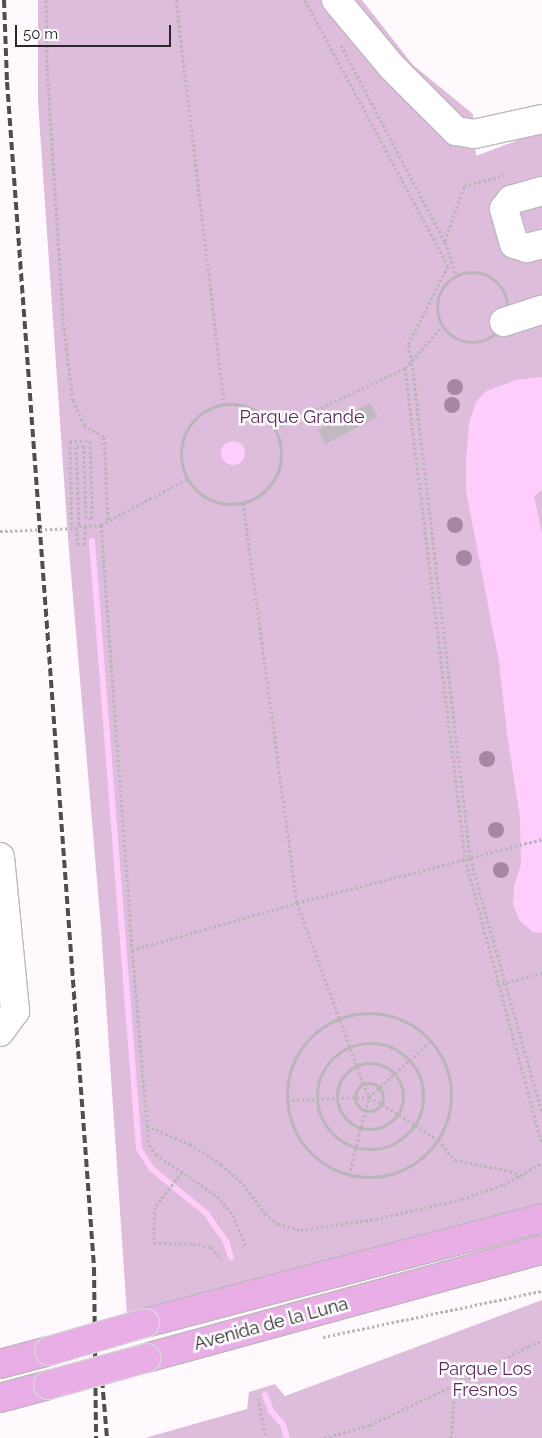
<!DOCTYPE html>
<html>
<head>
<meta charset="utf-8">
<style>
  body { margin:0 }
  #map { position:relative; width:542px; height:1438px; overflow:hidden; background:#fff9fe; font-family:Raleway,sans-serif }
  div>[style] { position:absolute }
  .green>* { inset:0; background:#debcdb }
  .water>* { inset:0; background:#ffcdfb }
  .round { border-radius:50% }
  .stream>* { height:6px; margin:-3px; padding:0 3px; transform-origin:3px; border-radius:3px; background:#ffcdfb }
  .building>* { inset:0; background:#c1b9c0 }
  .path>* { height:3px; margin-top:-1.5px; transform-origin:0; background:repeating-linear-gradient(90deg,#bab5b9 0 2.5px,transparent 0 5px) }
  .path>.ring { margin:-1.5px; padding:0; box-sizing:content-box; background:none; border:3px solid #bab5b9; border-radius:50% }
  .roads { filter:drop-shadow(1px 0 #bfb6be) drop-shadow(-1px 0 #bfb6be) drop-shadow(0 1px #bfb6be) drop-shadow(0 -1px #bfb6be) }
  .minor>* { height:28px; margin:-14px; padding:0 14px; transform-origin:14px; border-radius:14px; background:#fff }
  .major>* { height:28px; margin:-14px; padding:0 14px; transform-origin:14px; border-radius:14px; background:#e8aee5 }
  .rail>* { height:4px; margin-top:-2px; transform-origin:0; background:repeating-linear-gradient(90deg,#504c4f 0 8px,transparent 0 12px) }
  .path-bridge>* { height:3px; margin-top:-1.5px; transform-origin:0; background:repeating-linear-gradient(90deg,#bab5b9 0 2.5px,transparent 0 5px) }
  .bridges { filter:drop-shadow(1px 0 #d8d8d8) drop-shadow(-1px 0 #d8d8d8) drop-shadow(0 1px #d8d8d8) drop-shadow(0 -1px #d8d8d8) }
  .major-bridge>* { height:28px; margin:-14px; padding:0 14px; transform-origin:14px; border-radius:14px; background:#e8aee5 }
  .trees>* { width:16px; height:16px; margin:-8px; border-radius:50%; background:#a685a5 }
  span { translate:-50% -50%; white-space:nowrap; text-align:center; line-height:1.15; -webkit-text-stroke:5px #fff; paint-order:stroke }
  .park-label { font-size:18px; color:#5e265d }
  .street-label { font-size:18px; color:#292528 }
  .scale { position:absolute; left:15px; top:25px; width:156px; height:22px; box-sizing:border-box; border:2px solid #292528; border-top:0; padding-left:6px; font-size:15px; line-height:18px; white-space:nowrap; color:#292528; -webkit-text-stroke:4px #fff; paint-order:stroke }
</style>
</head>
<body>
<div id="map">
  <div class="green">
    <i style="clip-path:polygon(38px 0,362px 0,413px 65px,473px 114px,476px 156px,542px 131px,542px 1205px,127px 1315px,101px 928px,68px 538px,38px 102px)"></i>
    <i style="clip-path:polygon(542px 1300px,542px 1438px,145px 1438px,247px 1409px,249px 1392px,275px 1384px,285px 1396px)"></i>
  </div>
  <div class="water">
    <i style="clip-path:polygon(542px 377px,542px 490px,534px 496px,542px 533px,542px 933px,533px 932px,520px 921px,513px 905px,514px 886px,521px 864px,520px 818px,507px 734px,499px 662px,466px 491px,466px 462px,469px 423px,476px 402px,486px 391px,516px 380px)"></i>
    <i class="round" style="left:221px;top:441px;width:24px;height:24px"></i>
  </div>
  <div class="stream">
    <i style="left:92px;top:541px;width:610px;rotate:85.58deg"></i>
    <i style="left:139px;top:1149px;width:24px;rotate:57deg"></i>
    <i style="left:152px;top:1169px;width:70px;rotate:39.2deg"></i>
    <i style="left:206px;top:1213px;width:35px;rotate:55deg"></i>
    <i style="left:226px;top:1242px;width:16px;rotate:72deg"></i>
    <i style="left:265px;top:1395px;width:17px;rotate:69deg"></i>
    <i style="left:271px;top:1411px;width:18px;rotate:49deg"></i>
    <i style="left:283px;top:1425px;width:14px;rotate:73deg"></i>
  </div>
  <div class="building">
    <i style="clip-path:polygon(370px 403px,378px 417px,325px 444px,318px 430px)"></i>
  </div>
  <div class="path">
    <i style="left:46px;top:0;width:68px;rotate:89.2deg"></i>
    <i style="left:47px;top:68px;width:261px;rotate:86.3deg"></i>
    <i style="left:64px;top:328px;width:73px;rotate:82.9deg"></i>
    <i style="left:73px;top:400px;width:27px;rotate:66deg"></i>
    <i style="left:84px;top:425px;width:23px;rotate:31deg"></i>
    <i style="left:104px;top:437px;width:85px;rotate:87.3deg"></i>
    <i style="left:176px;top:0;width:407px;rotate:83.2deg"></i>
    <i style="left:305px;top:0;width:302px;rotate:61.7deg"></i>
    <i style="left:448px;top:266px;width:89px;rotate:116.9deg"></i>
    <i style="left:408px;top:345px;width:18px;rotate:77deg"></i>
    <i style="left:412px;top:363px;width:498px;rotate:83.3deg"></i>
    <i style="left:470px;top:858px;width:264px;rotate:74.2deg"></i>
    <i style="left:341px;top:45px;width:223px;rotate:62.2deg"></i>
    <i style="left:445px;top:242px;width:34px;rotate:71deg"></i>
    <i style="left:445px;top:241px;width:58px;rotate:-70.9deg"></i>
    <i style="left:464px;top:186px;width:42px;rotate:-15deg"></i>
    <i class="ring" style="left:437px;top:272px;width:67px;height:67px"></i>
    <i style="left:405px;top:368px;width:495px;rotate:83deg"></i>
    <i style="left:465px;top:859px;width:295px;rotate:74.9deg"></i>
    <i class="ring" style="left:181px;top:404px;width:97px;height:97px"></i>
    <i style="left:276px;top:429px;width:143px;rotate:-25.3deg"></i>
    <i style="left:405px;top:368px;width:55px;rotate:-47.9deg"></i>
    <i style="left:187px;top:479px;width:98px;rotate:151.9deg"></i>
    <i style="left:101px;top:525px;width:426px;rotate:85.8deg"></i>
    <i style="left:132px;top:950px;width:172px;rotate:-15.9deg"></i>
    <i style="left:297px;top:903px;width:253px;rotate:-14.6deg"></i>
    <i style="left:243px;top:503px;width:404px;rotate:82.3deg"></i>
    <i style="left:297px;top:903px;width:192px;rotate:69.9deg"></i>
    <i style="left:363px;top:1083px;width:15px;rotate:67deg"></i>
    <i style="left:369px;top:1097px;width:34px;rotate:30deg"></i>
    <i style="left:399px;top:1114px;width:47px;rotate:33.7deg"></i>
    <i style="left:438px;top:1140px;width:26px;rotate:50deg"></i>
    <i style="left:455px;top:1160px;width:56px;rotate:11.3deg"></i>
    <i style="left:510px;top:1171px;width:12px;rotate:24deg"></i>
    <i style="left:72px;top:529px;width:88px;rotate:-91.3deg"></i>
    <i style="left:70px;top:441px;width:20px"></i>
    <i style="left:90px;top:441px;width:77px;rotate:88.5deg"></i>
    <i style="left:92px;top:518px;width:6px;rotate:180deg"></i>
    <i style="left:86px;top:518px;width:72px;rotate:-91.6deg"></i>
    <i style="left:84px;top:446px;width:8px;rotate:173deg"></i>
    <i style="left:76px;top:447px;width:79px;rotate:87.8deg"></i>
    <i style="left:79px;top:526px;width:22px;rotate:-3deg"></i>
    <i style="left:77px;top:533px;width:11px;rotate:90deg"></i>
    <i style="left:77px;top:544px;width:8px"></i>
    <i style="left:85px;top:544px;width:19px;rotate:-90deg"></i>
    <i style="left:132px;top:950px;width:196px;rotate:85deg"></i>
    <i style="left:149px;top:1145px;width:11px;rotate:52deg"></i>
    <i style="left:156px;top:1154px;width:74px;rotate:34.5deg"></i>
    <i style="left:217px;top:1196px;width:25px;rotate:50deg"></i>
    <i style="left:233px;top:1215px;width:35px;rotate:68deg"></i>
    <i style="left:497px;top:985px;width:47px;rotate:-14.9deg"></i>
    <i class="ring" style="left:287px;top:1013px;width:161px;height:161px"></i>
    <i class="ring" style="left:317px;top:1043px;width:103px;height:103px"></i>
    <i class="ring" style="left:337px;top:1063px;width:63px;height:63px"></i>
    <i class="ring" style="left:355px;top:1083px;width:25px;height:25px"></i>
    <i style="left:287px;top:1100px;width:82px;rotate:-2.1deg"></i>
    <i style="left:369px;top:1097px;width:84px;rotate:-42.1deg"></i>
    <i style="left:147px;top:1126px;width:47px;rotate:22.7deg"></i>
    <i style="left:190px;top:1144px;width:37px;rotate:33deg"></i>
    <i style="left:221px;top:1164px;width:30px;rotate:42deg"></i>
    <i style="left:243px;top:1184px;width:36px;rotate:53deg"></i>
    <i style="left:265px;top:1213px;width:17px;rotate:40deg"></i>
    <i style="left:278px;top:1224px;width:24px;rotate:15deg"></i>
    <i style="left:301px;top:1230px;width:76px;rotate:-8.3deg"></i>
    <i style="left:376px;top:1219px;width:88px;rotate:-13.1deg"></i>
    <i style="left:462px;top:1199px;width:43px;rotate:-18.9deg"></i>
    <i style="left:503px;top:1185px;width:45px;rotate:-29.4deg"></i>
    <i style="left:182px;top:1172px;width:44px;rotate:127.6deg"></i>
    <i style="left:155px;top:1207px;width:36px;rotate:92deg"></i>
    <i style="left:154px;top:1243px;width:39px;rotate:1deg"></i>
    <i style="left:193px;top:1244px;width:18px;rotate:9deg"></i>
    <i style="left:211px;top:1247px;width:16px;rotate:50deg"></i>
    <i style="left:349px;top:1175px;width:81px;rotate:-75.6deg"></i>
    <i style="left:323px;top:1337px;width:224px;rotate:-11.9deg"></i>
    <i style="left:258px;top:1398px;width:41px;rotate:78.7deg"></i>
    <i style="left:324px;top:1438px;width:48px;rotate:-15.8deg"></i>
    <i style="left:370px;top:1425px;width:94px;rotate:-25.2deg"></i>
    <i style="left:455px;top:1385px;width:83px;rotate:-28.1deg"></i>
    <i style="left:528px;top:1346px;width:15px;rotate:-20deg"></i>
    <i style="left:451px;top:1438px;width:53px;rotate:-85.7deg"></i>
  </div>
  <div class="roads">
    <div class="minor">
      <i style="left:336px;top:0;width:87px;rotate:50.1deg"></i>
      <i style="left:392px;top:67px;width:91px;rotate:45deg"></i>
      <i style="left:456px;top:131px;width:18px;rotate:9deg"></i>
      <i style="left:474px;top:134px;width:70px;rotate:-12.4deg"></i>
      <i style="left:542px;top:191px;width:32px;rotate:164deg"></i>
      <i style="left:511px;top:200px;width:11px;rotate:128deg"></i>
      <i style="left:504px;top:209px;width:36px;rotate:74deg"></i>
      <i style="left:514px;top:244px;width:14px;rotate:17deg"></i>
      <i style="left:527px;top:248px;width:16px;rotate:-15deg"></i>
      <i style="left:504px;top:322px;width:40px;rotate:-18deg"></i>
      <i style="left:0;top:857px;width:155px;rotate:84.4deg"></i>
      <i style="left:15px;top:1011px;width:26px;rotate:126deg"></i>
    </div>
    <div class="major">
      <i style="left:145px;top:1323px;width:411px;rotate:-14.8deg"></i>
      <i style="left:146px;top:1358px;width:410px;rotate:-15.3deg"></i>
      <i style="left:0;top:1364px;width:51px;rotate:-14.9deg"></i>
      <i style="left:0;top:1398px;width:50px;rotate:-15.2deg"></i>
    </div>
  </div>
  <div class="rail">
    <i style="left:4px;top:0;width:82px;rotate:87.9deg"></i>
    <i style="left:7px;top:82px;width:1189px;rotate:85.8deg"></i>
    <i style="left:94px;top:1268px;width:170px;rotate:89.3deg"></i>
    <i style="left:101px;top:1368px;width:70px;rotate:85.1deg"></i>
  </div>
  <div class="path-bridge">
    <i style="left:0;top:531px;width:77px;rotate:-2.2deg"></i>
    <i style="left:77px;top:528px;width:5px;rotate:90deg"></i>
  </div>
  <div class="bridges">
    <div class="major-bridge">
      <i style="left:49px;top:1351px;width:100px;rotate:-16.3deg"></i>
      <i style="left:48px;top:1385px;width:102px;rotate:-15.4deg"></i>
    </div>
  </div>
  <div class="trees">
    <i style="left:455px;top:387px"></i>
    <i style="left:452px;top:405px"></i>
    <i style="left:455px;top:525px"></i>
    <i style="left:464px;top:558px"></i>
    <i style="left:487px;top:759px"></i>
    <i style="left:496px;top:830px"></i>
    <i style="left:501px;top:870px"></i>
  </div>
  <div class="park-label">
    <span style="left:302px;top:417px">Parque Grande</span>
    <span style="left:485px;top:1380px">Parque Los<br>Fresnos</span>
  </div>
  <div class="street-label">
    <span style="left:271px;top:1324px;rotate:-15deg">Avenida de la Luna</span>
  </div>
  <div class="scale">50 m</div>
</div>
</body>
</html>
